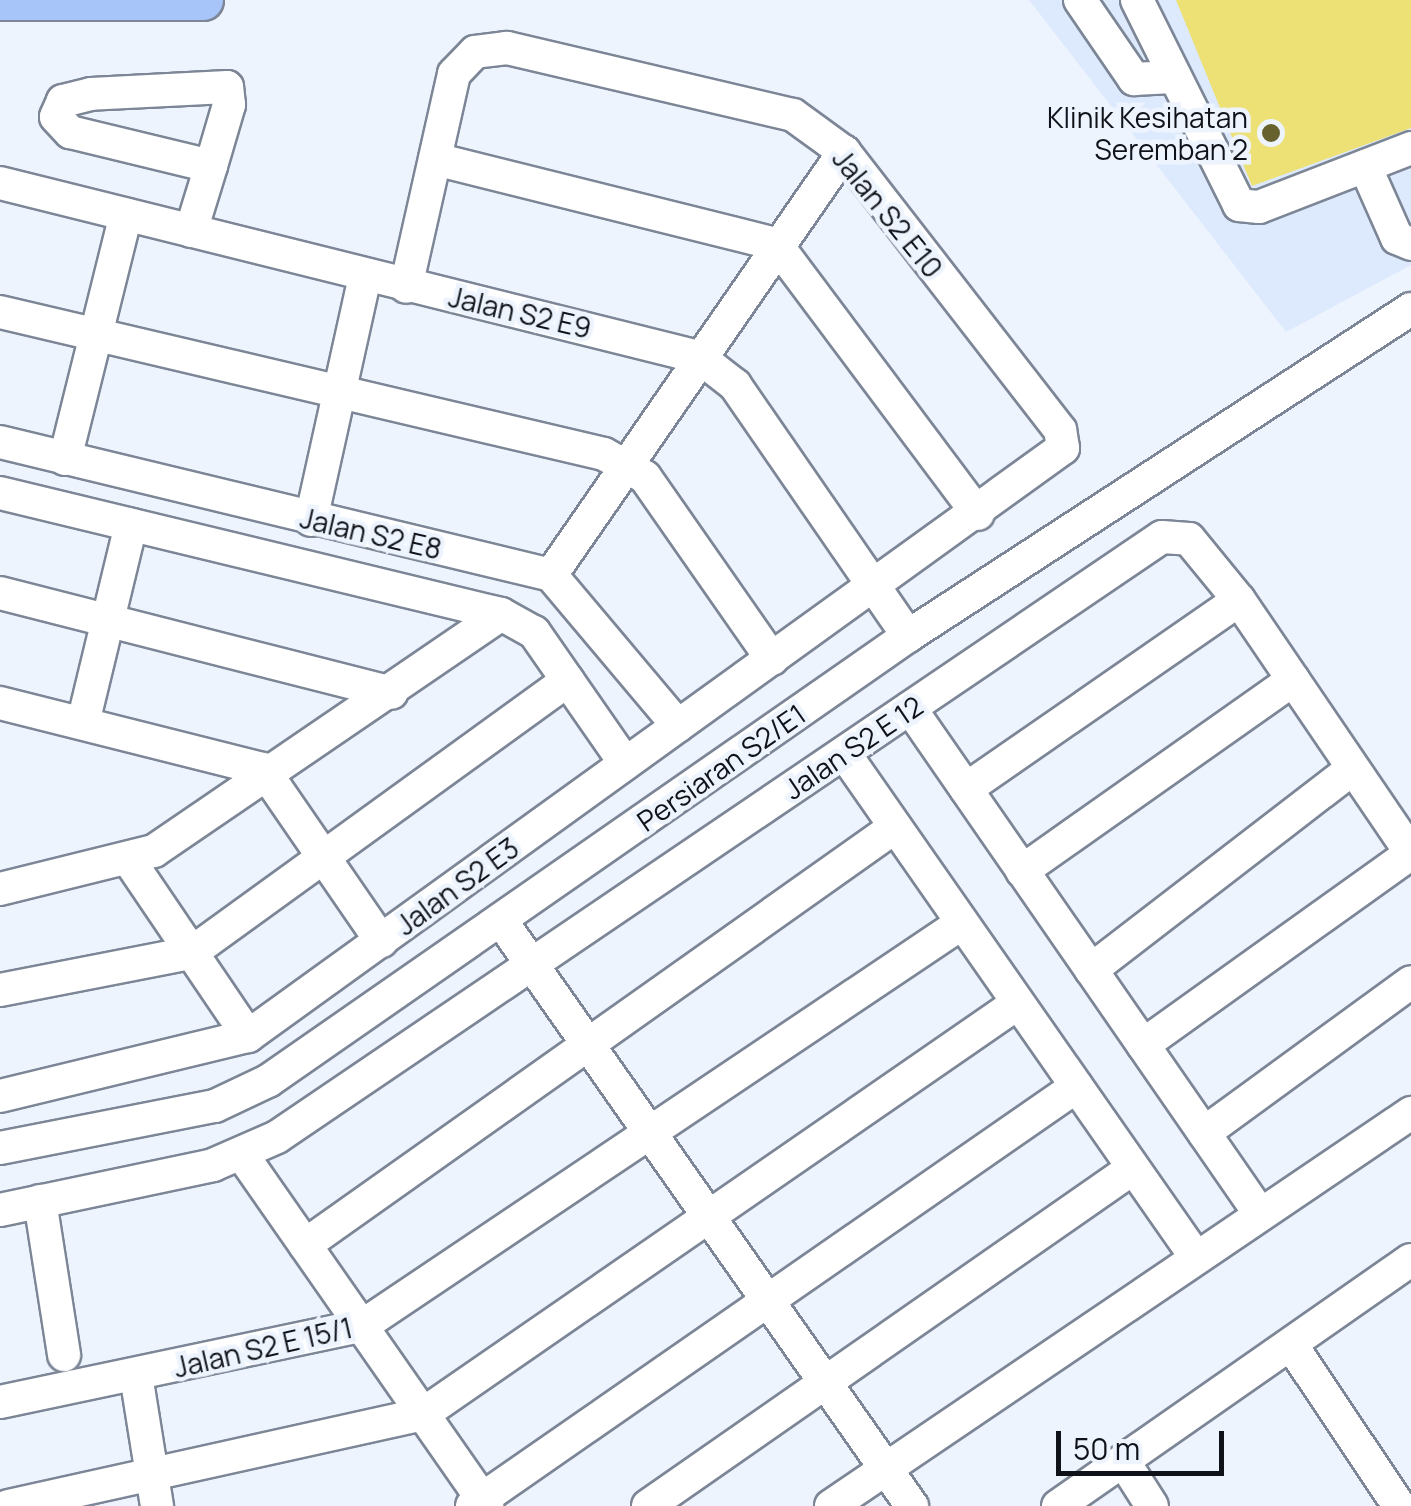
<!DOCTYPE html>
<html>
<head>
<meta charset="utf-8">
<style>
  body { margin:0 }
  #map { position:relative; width:1411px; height:1506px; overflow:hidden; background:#edf4fe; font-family:Manrope,sans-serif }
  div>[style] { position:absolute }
  .built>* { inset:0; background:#dde9fc }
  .building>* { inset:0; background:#ede075 }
  .roads { filter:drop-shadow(2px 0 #7c8696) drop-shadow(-2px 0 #7c8696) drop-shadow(0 2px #7c8696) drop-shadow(0 -2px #7c8696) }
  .minor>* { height:32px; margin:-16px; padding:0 16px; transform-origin:16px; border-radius:16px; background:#fff }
  .major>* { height:40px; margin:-20px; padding:0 20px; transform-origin:20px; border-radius:20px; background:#a7c5f8 }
  .dots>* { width:28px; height:28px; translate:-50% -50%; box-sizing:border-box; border:5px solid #edf4fe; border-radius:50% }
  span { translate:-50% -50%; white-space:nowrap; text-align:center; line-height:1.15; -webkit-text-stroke:9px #edf4fe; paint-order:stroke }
  .poi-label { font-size:28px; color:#0f1218 }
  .right { translate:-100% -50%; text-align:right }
  .street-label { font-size:28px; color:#0f1218 }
  .scale { position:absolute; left:1056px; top:1431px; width:168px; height:45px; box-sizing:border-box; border:5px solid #0f1218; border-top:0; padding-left:12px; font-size:30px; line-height:35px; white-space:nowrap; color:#0f1218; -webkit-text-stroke:8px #edf4fe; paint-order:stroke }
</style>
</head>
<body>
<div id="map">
  <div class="built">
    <i style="clip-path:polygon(1029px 0,1411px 0,1411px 265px,1286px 332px)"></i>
  </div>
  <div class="building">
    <i style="clip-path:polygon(1176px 0,1411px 0,1411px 128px,1252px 186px)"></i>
  </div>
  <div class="roads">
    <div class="minor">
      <i style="left:1080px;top:0;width:96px;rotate:55.6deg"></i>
      <i style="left:1134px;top:79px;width:34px;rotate:-3deg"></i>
      <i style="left:1137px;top:0;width:229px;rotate:63.5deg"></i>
      <i style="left:1239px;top:205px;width:20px;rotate:6deg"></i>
      <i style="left:1259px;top:207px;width:163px;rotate:-21.2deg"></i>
      <i style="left:435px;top:159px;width:351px;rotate:14deg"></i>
      <i style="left:776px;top:244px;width:337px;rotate:53.2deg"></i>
      <i style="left:1365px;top:166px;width:79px;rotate:66deg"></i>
      <i style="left:1397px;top:238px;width:15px;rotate:23deg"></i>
      <i style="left:0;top:183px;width:720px;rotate:13.98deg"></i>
      <i style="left:699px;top:357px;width:46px;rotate:37.9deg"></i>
      <i style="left:735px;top:385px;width:305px;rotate:55.4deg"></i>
      <i style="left:191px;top:231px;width:68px;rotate:-72.9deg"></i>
      <i style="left:211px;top:166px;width:64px;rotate:-73.6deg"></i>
      <i style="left:229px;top:105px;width:18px;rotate:-96deg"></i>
      <i style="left:227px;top:87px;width:136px;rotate:177.1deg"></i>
      <i style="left:91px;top:94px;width:29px;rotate:166deg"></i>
      <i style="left:63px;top:101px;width:17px;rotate:114deg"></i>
      <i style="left:56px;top:117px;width:21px;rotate:47deg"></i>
      <i style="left:70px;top:132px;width:145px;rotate:13.6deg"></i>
      <i style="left:0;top:312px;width:620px;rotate:13.23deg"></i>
      <i style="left:604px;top:454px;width:47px;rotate:29.3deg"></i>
      <i style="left:645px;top:477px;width:222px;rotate:55.1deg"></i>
      <i style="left:0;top:442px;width:567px;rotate:13.57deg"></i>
      <i style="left:551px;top:575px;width:197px;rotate:49.9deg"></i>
      <i style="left:65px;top:459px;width:252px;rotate:-76deg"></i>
      <i style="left:0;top:493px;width:515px;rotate:13.58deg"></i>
      <i style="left:501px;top:614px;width:38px;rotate:29deg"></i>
      <i style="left:534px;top:632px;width:160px;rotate:55.2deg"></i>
      <i style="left:311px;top:520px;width:249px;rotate:-77.5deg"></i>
      <i style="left:551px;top:575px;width:515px;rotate:-55.29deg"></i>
      <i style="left:0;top:593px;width:404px;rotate:14.3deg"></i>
      <i style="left:0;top:703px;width:271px;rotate:14.1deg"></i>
      <i style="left:263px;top:769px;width:209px;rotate:55.5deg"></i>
      <i style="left:910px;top:708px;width:612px;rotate:55.32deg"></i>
      <i style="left:83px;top:723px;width:204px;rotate:-76.4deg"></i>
      <i style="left:844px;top:753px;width:613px;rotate:55.09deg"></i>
      <i style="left:966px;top:789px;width:332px;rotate:-34.7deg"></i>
      <i style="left:131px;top:863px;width:209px;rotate:55.9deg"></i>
      <i style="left:1022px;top:871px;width:332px;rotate:-35.2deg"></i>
      <i style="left:0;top:889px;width:159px;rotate:-13.9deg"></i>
      <i style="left:154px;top:851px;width:420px;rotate:-34.3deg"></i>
      <i style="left:502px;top:922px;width:714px;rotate:54.93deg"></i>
      <i style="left:1091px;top:970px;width:329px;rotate:-37.6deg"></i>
      <i style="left:0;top:990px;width:195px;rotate:-11deg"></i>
      <i style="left:191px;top:953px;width:465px;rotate:-35.9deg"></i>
      <i style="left:1143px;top:1045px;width:330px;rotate:-35.6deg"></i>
      <i style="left:0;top:1096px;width:255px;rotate:-13.6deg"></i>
      <i style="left:248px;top:1036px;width:1005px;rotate:-35.81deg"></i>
      <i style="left:1063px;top:448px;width:18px;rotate:-99deg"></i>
      <i style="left:1060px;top:430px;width:352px;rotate:-127.8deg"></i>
      <i style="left:844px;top:152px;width:63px;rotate:-144deg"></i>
      <i style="left:793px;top:115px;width:294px;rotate:-166.8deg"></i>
      <i style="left:507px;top:48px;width:32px;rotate:173deg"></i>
      <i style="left:475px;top:52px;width:30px;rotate:134deg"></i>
      <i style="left:454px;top:74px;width:218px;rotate:102.7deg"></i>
      <i style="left:1204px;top:1133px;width:256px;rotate:-36.1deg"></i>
      <i style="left:0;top:1148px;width:219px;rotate:-11.1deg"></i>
      <i style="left:215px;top:1106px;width:59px;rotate:-25.3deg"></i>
      <i style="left:268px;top:1081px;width:780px;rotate:-34.81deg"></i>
      <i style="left:908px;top:636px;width:600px;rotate:-33.03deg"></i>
      <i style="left:243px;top:1156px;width:427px;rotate:55.1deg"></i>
      <i style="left:40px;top:1201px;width:156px;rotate:81.1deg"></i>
      <i style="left:0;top:1210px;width:218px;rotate:-11.9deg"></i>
      <i style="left:213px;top:1165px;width:70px;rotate:-23.6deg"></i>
      <i style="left:277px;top:1137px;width:1069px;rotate:-34.14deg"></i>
      <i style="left:1162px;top:537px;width:27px;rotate:4deg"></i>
      <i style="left:1189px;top:539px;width:79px;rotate:50.7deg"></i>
      <i style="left:1239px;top:600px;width:306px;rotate:55.8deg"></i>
      <i style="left:305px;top:1245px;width:723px;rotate:-35.32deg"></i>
      <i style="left:1292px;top:1346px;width:192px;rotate:56.2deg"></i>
      <i style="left:136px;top:1375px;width:133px;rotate:80.9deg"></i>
      <i style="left:0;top:1402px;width:370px;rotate:-11.9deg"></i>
      <i style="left:362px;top:1326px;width:723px;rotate:-33.89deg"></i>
      <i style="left:1124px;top:1462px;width:52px;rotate:57.5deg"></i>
      <i style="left:8px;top:1506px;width:425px;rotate:-12.5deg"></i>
      <i style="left:423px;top:1414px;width:723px;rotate:-34.64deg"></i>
      <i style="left:472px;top:1506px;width:736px;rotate:-34.77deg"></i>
      <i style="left:648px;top:1506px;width:591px;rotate:-34.87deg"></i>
      <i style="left:831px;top:1506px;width:701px;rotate:-34.12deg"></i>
      <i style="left:1058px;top:1506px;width:430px;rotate:-34.9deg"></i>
    </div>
    <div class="major">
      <i style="left:0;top:0;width:203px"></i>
    </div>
  </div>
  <div class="dots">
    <i style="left:1271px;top:133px;background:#67612d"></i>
  </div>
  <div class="poi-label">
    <span class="right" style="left:1248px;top:133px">Klinik Kesihatan<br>Seremban 2</span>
  </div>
  <div class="street-label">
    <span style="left:888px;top:213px;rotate:51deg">Jalan S2 E10</span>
    <span style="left:520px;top:312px;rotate:13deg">Jalan S2 E9</span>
    <span style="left:371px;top:533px;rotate:13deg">Jalan S2 E8</span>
    <span style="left:853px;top:747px;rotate:-34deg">Jalan S2 E 12</span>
    <span style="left:721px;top:767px;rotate:-35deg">Persiaran S2/E1</span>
    <span style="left:457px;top:886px;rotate:-36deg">Jalan S2 E3</span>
    <span style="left:263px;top:1347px;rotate:-13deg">Jalan S2 E 15/1</span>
  </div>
  <div class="scale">50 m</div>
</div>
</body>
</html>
